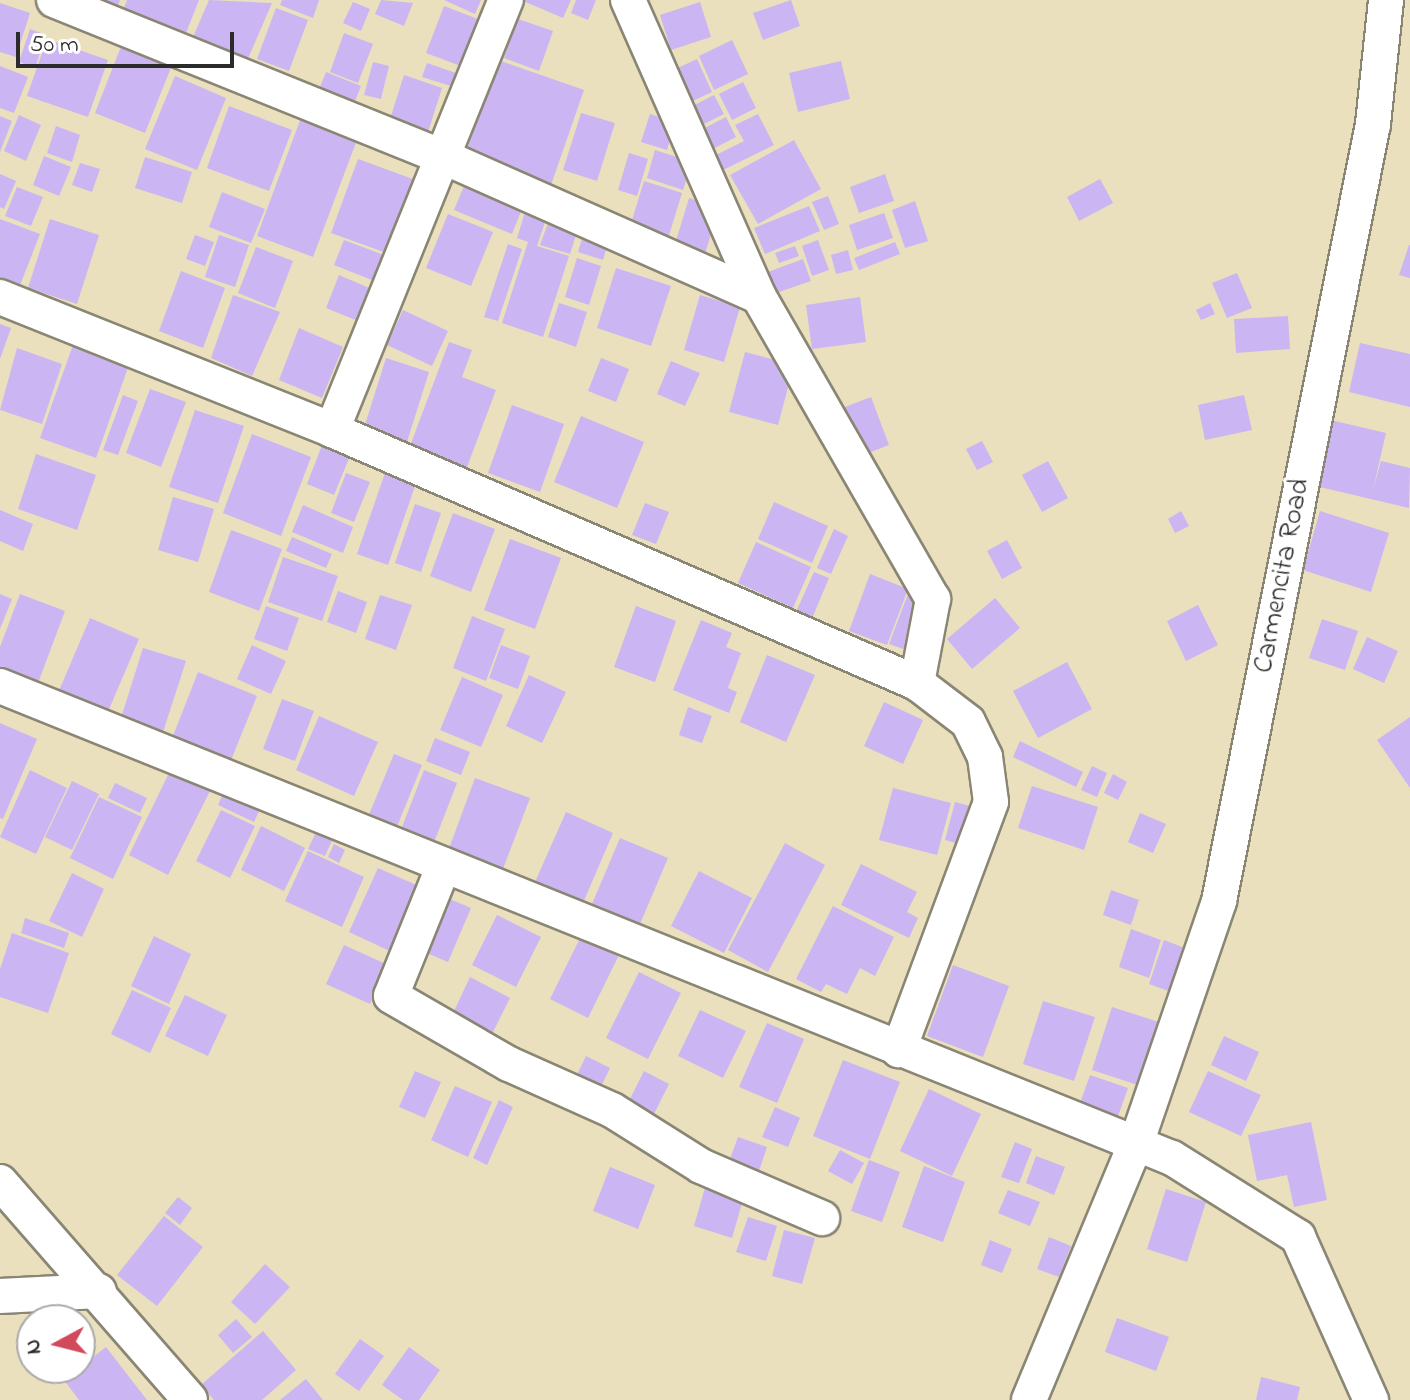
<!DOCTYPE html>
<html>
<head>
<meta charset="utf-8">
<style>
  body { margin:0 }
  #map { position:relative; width:1410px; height:1400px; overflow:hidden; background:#eae0bd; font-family:"Indie Flower",sans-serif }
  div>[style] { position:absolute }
  .building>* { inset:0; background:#cbb5f2 }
  .roads { filter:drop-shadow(2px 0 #8a8674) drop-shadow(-2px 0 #8a8674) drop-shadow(0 2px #8a8674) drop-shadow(0 -2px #8a8674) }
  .minor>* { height:34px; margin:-17px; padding:0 17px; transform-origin:17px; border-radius:17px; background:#fff }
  span { translate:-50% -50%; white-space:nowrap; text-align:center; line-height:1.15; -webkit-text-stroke:6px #fff; paint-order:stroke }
  .street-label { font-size:28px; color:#2b2b2b }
  .north { position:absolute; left:16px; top:1304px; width:80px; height:80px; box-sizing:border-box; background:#fff; border:2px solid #aaa; border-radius:50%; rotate:263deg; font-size:22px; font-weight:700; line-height:32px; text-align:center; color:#2b2b2b }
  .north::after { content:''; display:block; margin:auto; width:28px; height:36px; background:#d1495b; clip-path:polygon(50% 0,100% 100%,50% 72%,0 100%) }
  .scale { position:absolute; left:16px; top:32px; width:218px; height:36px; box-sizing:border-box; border:4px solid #2b2b2b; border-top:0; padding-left:10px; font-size:24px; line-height:28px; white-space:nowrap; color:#2b2b2b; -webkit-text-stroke:6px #fff; paint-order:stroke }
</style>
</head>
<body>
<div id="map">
  <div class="building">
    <i style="clip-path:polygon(81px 0,120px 0,115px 13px)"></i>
    <i style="clip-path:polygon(127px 0,199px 0,184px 38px,122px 13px)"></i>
    <i style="clip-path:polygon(209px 0,272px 3px,247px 61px,193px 37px)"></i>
    <i style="clip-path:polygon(282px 0,319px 0,313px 18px,280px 5px)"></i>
    <i style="clip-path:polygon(381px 0,413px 3px,404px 26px,375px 14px)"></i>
    <i style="clip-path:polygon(444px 0,481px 0,475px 14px)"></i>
    <i style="clip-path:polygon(521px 0,571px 0,563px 18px)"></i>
    <i style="clip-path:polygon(576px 0,596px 0,588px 20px,571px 13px)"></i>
    <i style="clip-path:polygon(791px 0,800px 26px,763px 40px,753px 13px)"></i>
    <i style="clip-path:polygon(353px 2px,370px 9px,361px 31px,343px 23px)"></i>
    <i style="clip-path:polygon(700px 2px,711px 37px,671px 50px,660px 15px)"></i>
    <i style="clip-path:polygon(0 3px,30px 13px,16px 57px,0 52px)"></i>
    <i style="clip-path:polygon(444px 6px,483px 21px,466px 68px,426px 53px)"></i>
    <i style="clip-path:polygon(276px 8px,308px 20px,289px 71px,257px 59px)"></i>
    <i style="clip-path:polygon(518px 19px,553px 31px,539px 71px,504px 58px)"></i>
    <i style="clip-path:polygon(30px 29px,46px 35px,35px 68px,19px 62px)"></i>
    <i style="clip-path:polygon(344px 33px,373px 44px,358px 83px,330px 72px)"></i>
    <i style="clip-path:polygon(47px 39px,108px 60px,88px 117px,27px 96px)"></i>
    <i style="clip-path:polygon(732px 40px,748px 74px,714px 90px,699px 56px)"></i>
    <i style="clip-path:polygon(122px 44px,172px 65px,145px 133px,95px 113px)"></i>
    <i style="clip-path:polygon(697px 59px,712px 92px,682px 106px,667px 73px)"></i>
    <i style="clip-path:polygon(498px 60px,584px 90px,551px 185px,465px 155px)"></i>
    <i style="clip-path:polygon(841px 61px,850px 99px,798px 112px,789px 73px)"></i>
    <i style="clip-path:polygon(373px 62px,389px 66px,381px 99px,364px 95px)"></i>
    <i style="clip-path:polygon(427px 63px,456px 73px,451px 86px,422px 77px)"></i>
    <i style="clip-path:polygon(0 66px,28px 77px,14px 113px,0 108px)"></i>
    <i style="clip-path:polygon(326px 72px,361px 86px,353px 106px,318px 92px)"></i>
    <i style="clip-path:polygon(404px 75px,442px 88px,428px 132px,390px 119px)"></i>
    <i style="clip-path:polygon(175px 76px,226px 98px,197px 170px,145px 149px)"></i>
    <i style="clip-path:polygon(743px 82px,756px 108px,732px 120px,719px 94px)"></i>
    <i style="clip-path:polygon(714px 95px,724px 114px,692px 130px,683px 111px)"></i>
    <i style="clip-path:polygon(229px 106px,292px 130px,269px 191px,207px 168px)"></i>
    <i style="clip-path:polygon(581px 113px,615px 123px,597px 181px,563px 170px)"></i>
    <i style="clip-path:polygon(650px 114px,675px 122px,667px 150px,641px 142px)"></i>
    <i style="clip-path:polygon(758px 114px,774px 145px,721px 171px,714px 156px,744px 141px,735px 125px)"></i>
    <i style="clip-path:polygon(19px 115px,41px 125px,26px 161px,4px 151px)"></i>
    <i style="clip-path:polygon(302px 115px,358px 137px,313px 257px,257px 236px)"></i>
    <i style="clip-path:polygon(0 116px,12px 121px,0 152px)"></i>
    <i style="clip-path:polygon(726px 117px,736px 137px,705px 153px,695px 133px)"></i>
    <i style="clip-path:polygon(56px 126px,80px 135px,72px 162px,47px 153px)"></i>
    <i style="clip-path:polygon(794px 140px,821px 189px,758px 224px,730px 175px)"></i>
    <i style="clip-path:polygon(655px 150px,692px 162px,683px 190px,647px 178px)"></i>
    <i style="clip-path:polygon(629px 153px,648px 159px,637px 196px,618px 190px)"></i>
    <i style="clip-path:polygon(44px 156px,71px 167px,59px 196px,33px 185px)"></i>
    <i style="clip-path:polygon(145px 157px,192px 172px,182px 203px,135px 188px)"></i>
    <i style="clip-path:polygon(358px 159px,421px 182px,395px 256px,331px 233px)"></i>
    <i style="clip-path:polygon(80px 163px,100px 169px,92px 192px,72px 185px)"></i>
    <i style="clip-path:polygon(0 174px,16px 181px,4px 209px,0 207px)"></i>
    <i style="clip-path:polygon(885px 174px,894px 201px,859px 213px,850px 187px)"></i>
    <i style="clip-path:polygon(1100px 179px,1113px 203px,1079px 221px,1067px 197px)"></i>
    <i style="clip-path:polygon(644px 181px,682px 193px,666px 245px,628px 233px)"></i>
    <i style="clip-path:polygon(464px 186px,522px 209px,512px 234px,454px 210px)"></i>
    <i style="clip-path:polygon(17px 187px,43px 197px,31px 226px,5px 216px)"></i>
    <i style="clip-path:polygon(222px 192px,265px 209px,251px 243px,209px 227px)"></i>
    <i style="clip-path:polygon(828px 196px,839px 224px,824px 230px,812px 202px)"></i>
    <i style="clip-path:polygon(689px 198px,719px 208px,705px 254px,675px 244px)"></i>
    <i style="clip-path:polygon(915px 201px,928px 241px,905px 248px,892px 210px)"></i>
    <i style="clip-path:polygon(809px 206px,820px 231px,765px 254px,754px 228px)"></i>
    <i style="clip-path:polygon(525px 212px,546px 219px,537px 246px,569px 256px,543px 337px,502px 323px,528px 242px,517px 238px)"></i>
    <i style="clip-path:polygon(884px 213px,893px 238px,857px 250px,849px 225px)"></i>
    <i style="clip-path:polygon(448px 214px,493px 232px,471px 286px,426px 268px)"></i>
    <i style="clip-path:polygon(0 219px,40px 234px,17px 293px,0 287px)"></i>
    <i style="clip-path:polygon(50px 219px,99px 235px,77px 304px,28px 288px)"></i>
    <i style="clip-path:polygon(548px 223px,577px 232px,570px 254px,540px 245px)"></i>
    <i style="clip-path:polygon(584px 232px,609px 240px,603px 260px,578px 252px)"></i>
    <i style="clip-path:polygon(195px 235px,214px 242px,205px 266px,186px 259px)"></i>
    <i style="clip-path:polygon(219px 235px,249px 245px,235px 287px,205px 277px)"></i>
    <i style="clip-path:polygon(344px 240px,397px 260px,387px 286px,334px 265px)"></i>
    <i style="clip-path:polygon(818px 240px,829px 270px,812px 276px,802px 246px)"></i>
    <i style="clip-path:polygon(895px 242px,900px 254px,859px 270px,854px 258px)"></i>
    <i style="clip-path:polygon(508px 244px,522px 249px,498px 321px,484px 317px)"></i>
    <i style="clip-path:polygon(1409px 245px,1410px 245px,1410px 278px,1399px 275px)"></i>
    <i style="clip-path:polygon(795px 246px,799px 256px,779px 263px,775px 253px)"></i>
    <i style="clip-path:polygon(256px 247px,293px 261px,275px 308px,238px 293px)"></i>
    <i style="clip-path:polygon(848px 250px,853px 270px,836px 274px,831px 255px)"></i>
    <i style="clip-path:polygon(577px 258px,601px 266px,589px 305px,565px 297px)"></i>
    <i style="clip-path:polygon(803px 259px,811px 281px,776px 293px,768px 272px)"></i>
    <i style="clip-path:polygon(616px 268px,671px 286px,651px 346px,597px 328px)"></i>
    <i style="clip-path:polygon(181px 271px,225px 288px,203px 348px,159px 331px)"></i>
    <i style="clip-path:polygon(1237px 273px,1252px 308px,1227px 318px,1212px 283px)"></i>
    <i style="clip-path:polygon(339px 275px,376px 291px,363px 323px,326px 308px)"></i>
    <i style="clip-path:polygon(233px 295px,280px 312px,252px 376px,211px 358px)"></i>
    <i style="clip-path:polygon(700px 295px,740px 307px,724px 362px,684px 350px)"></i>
    <i style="clip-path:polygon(860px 297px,866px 342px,812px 349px,806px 305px)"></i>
    <i style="clip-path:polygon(559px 303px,587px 312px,576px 347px,548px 337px)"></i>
    <i style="clip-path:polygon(1210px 303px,1215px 314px,1201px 320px,1196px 310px)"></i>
    <i style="clip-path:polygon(403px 310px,448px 331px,432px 366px,387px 345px)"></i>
    <i style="clip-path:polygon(1288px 316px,1290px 349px,1236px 353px,1234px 319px)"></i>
    <i style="clip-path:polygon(0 324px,11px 328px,0 359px)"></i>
    <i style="clip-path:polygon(299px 328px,343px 347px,322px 398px,279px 380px)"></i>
    <i style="clip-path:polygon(74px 342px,130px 362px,96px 458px,40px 438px)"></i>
    <i style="clip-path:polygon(449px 342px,472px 350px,462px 377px,496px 390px,467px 467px,410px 446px)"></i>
    <i style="clip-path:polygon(1360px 343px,1410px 354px,1410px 407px,1349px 392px)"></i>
    <i style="clip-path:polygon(17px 348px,62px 364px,42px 424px,0 410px)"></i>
    <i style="clip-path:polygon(745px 352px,794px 365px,778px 425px,729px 412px)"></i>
    <i style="clip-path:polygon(386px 358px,429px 372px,407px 442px,364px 428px)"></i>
    <i style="clip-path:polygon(601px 358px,629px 369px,616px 402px,588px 391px)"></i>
    <i style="clip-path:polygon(671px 361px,700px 373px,685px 406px,657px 394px)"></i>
    <i style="clip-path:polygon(150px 389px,186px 402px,161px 467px,126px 453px)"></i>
    <i style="clip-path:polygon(123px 395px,138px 401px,118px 455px,103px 450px)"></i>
    <i style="clip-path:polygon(1244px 395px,1252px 430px,1205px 440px,1198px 405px)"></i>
    <i style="clip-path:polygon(871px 397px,889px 445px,858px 457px,840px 409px)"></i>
    <i style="clip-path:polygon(512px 405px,564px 424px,540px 492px,488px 473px)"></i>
    <i style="clip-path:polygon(195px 410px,244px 426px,218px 503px,169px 487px)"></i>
    <i style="clip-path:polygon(581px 416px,644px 442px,617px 508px,554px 482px)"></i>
    <i style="clip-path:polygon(1322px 418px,1386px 433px,1373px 490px,1381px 461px,1410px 468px,1409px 508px,1307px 484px)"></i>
    <i style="clip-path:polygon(252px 434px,311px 457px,281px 536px,223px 513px)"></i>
    <i style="clip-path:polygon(324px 440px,352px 451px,334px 495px,307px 484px)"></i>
    <i style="clip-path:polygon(982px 441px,993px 462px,977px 470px,966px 449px)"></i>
    <i style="clip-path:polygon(36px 454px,96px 475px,77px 530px,18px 509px)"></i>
    <i style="clip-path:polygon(1048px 461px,1068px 498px,1042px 512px,1022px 475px)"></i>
    <i style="clip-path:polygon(346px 473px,370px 482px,354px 522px,331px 513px)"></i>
    <i style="clip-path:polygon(385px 473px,416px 483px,388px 565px,357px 554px)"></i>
    <i style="clip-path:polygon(173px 497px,214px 509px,198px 562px,158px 550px)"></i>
    <i style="clip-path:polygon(774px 502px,828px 526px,812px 563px,758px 539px)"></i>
    <i style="clip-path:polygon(645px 503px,669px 512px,656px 544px,632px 535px)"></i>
    <i style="clip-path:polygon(415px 504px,441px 513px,421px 572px,395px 563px)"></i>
    <i style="clip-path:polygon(303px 505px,353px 527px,343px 553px,292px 532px)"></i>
    <i style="clip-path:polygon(0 510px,33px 524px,23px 551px,0 541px)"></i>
    <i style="clip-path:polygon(1181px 511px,1189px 526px,1175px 533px,1168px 519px)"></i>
    <i style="clip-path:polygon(1320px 511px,1389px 533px,1371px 592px,1303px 570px)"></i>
    <i style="clip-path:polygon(453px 513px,495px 529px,471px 592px,430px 576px)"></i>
    <i style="clip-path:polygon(834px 529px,848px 536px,831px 574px,817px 568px)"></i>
    <i style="clip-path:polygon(231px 530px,282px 549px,259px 611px,209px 592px)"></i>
    <i style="clip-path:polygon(292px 537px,332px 554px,326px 568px,286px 551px)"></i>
    <i style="clip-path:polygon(510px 539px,561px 558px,535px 629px,484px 610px)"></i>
    <i style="clip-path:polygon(1007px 540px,1022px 568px,1002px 579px,987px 551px)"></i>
    <i style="clip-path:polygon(756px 542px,811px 567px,793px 608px,738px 583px)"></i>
    <i style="clip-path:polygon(283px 557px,338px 576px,322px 621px,268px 602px)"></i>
    <i style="clip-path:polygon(814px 572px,829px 578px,811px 621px,795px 614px)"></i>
    <i style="clip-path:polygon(870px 574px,908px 589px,887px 645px,849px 631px)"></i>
    <i style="clip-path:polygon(338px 591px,367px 602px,356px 633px,327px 622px)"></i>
    <i style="clip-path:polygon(0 594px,12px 599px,0 629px)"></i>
    <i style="clip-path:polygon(20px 594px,65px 611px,38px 683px,0 669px,0 647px)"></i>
    <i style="clip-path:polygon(908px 594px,928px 601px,909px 651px,889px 644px)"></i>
    <i style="clip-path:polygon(380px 595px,412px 605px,396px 650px,365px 639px)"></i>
    <i style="clip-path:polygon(995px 598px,1020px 628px,972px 669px,947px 639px)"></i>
    <i style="clip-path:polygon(1198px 605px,1218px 645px,1186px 661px,1167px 621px)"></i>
    <i style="clip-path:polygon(266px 606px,299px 618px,287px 651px,254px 639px)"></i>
    <i style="clip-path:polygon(636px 606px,676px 621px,655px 682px,614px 667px)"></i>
    <i style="clip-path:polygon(472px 616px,505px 629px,486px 681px,453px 668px)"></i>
    <i style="clip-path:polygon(90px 618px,139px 639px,107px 714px,58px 693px)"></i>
    <i style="clip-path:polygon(1322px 619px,1358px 631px,1345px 670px,1309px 658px)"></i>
    <i style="clip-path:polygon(701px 620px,732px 633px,726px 647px,741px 653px,728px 688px,737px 692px,729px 713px,673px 690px)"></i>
    <i style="clip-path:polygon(1367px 637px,1398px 651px,1384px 683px,1353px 669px)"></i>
    <i style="clip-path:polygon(252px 645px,286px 661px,271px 694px,237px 679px)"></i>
    <i style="clip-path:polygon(501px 645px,530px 656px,518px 689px,489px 678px)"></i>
    <i style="clip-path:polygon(143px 648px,186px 661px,163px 732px,121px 718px)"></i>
    <i style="clip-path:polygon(767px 655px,815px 675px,786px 742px,740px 722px)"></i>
    <i style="clip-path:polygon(1067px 662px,1092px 709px,1038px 738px,1013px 691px)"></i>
    <i style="clip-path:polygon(198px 672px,257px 696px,229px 765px,171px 741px)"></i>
    <i style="clip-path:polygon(529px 675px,566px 692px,542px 743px,506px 726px)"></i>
    <i style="clip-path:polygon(462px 677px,503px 695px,481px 747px,440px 730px)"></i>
    <i style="clip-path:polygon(282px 699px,314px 711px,295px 761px,263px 749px)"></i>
    <i style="clip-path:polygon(884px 702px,923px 720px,903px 764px,864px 746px)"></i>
    <i style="clip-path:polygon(688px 707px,712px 716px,702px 743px,679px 735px)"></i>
    <i style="clip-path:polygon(319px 716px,378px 742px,354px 796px,296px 770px)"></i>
    <i style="clip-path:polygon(1410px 717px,1410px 788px,1377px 740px)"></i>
    <i style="clip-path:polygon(0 723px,37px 739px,3px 819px,0 818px)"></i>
    <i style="clip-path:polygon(435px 738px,470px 752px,461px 775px,426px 761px)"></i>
    <i style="clip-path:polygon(1020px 741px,1083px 772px,1076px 787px,1013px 757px)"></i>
    <i style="clip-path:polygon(394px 754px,422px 765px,396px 829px,368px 817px)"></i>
    <i style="clip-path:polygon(1092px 766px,1107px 773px,1097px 797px,1081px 790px)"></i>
    <i style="clip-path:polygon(30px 770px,67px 788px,36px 854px,0 837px)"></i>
    <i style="clip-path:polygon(424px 770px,457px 783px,433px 845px,400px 832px)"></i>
    <i style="clip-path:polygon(170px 771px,210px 791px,168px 875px,129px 855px)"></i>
    <i style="clip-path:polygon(1113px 774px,1127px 782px,1118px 800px,1104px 793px)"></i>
    <i style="clip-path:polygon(475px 778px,530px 798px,501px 874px,447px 854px)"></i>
    <i style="clip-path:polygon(72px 781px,99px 794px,72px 850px,45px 837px)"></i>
    <i style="clip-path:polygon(115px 783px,147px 798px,140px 813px,108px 798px)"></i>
    <i style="clip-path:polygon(227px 785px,263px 803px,254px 822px,218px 805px)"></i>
    <i style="clip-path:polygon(1032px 786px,1098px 807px,1084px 850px,1018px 828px)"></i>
    <i style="clip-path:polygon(893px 788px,951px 803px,937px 855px,879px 840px)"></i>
    <i style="clip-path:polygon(99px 797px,142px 817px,113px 879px,70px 858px)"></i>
    <i style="clip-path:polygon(955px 802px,974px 807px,963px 845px,945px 840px)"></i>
    <i style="clip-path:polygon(221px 810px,255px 826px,230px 878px,196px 861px)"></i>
    <i style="clip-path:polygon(566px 812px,613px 833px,583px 903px,535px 882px)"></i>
    <i style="clip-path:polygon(1140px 813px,1166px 824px,1153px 853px,1128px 842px)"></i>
    <i style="clip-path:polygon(261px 826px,305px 848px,284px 891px,241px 870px)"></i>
    <i style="clip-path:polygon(317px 830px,333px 838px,325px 856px,308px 849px)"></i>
    <i style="clip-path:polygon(620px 838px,668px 858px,640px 924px,592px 904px)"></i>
    <i style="clip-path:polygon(785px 843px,825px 865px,768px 972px,728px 950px)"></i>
    <i style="clip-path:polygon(334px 844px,345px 850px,339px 863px,328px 857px)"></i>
    <i style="clip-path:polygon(308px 851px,364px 877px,342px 927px,285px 901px)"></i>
    <i style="clip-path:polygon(861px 864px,917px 892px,907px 912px,918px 918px,909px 938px,841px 905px)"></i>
    <i style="clip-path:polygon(378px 868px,423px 888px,394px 953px,349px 932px)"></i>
    <i style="clip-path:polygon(699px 871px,752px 898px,724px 953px,671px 926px)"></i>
    <i style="clip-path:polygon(72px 873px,104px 889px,82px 937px,49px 921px)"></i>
    <i style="clip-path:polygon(1111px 890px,1139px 900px,1131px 925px,1103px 915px)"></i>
    <i style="clip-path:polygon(438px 894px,471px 908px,448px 962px,415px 948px)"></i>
    <i style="clip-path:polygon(833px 906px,894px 937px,875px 976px,860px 968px,847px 994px,826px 984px,821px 992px,796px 979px)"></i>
    <i style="clip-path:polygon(497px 915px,541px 937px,516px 987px,472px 965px)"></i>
    <i style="clip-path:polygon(25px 918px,69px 933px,64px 948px,21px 933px)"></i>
    <i style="clip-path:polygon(1131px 929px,1161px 940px,1149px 978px,1119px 967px)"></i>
    <i style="clip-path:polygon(12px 933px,69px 953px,48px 1013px,0 997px,0 969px)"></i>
    <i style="clip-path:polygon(154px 936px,191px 954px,169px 1004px,131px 986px)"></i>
    <i style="clip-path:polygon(581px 936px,619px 955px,588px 1018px,550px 999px)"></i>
    <i style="clip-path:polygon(1164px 940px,1190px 950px,1174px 993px,1149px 984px)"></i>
    <i style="clip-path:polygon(344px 945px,388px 965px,370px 1004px,326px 984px)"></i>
    <i style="clip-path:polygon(953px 965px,1009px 986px,983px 1057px,927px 1036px)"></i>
    <i style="clip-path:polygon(639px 972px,681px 993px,648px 1059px,606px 1038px)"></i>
    <i style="clip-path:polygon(470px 977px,510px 998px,488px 1042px,449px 1022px)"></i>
    <i style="clip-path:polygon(132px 990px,171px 1008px,150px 1053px,111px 1034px)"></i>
    <i style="clip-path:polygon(185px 995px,227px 1015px,208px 1056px,165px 1036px)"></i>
    <i style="clip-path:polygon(1043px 1001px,1095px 1017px,1074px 1081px,1023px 1064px)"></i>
    <i style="clip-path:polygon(1112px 1007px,1162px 1023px,1141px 1086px,1092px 1070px)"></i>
    <i style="clip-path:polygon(700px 1010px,746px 1031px,723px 1078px,678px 1056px)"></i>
    <i style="clip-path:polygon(767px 1023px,804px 1039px,777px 1103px,739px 1087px)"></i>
    <i style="clip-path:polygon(1224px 1036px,1259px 1052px,1246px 1081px,1211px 1065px)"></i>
    <i style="clip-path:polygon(586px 1056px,610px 1068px,595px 1099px,571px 1087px)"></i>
    <i style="clip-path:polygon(843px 1060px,900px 1082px,870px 1159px,813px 1136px)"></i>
    <i style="clip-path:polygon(415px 1071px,441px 1082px,425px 1118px,399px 1107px)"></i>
    <i style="clip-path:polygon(644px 1071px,669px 1084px,654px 1114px,629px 1101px)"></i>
    <i style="clip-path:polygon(1208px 1071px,1261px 1095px,1241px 1136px,1189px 1112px)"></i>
    <i style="clip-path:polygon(1090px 1075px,1128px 1088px,1117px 1119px,1079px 1106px)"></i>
    <i style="clip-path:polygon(455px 1086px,492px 1102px,468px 1157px,431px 1140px)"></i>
    <i style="clip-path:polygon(929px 1089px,981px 1114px,952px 1176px,900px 1151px)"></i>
    <i style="clip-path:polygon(499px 1100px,513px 1107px,487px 1165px,473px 1158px)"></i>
    <i style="clip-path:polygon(775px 1107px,800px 1118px,788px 1147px,762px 1137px)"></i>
    <i style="clip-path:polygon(1311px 1122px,1327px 1200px,1294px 1207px,1287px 1175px,1257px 1181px,1248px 1135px)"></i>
    <i style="clip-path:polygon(738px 1137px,767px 1147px,757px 1177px,727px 1167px)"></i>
    <i style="clip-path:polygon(1015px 1142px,1032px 1149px,1019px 1183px,1001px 1177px)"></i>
    <i style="clip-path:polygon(840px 1150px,864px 1163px,852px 1184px,828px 1171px)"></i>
    <i style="clip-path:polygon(1036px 1156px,1065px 1167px,1054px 1195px,1026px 1183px)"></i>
    <i style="clip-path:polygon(869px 1160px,900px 1172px,882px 1222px,851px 1211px)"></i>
    <i style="clip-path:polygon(924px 1166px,965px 1182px,943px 1242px,902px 1227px)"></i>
    <i style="clip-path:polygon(610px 1167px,655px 1185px,638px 1229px,593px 1211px)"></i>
    <i style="clip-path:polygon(706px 1184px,744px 1196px,732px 1238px,694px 1226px)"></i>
    <i style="clip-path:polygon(1166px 1189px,1206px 1202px,1187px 1262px,1147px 1249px)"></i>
    <i style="clip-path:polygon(1008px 1190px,1040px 1202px,1030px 1226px,998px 1213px)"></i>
    <i style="clip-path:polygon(178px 1197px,192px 1208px,180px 1225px,165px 1213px)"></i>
    <i style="clip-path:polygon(164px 1216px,203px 1247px,157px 1306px,117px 1275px)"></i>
    <i style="clip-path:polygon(748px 1217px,777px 1226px,766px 1261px,736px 1252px)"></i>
    <i style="clip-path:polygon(784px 1230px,815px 1238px,802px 1284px,772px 1276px)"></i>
    <i style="clip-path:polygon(1049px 1237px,1071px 1246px,1059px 1277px,1037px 1269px)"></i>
    <i style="clip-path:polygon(990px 1240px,1012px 1249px,1002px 1273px,981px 1265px)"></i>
    <i style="clip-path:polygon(265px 1264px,290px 1287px,255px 1324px,231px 1302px)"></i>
    <i style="clip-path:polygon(1117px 1318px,1169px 1337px,1156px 1371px,1105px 1352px)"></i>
    <i style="clip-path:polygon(236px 1319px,252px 1337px,233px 1353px,218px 1335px)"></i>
    <i style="clip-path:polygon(263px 1331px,296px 1370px,262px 1400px,214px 1400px,201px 1385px)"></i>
    <i style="clip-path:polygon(360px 1339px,384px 1356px,359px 1391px,335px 1374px)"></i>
    <i style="clip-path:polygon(106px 1347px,147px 1400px,79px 1400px,64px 1380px)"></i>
    <i style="clip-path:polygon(409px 1347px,440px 1370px,419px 1400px,403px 1400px,382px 1385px)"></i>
    <i style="clip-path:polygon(1261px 1377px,1300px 1387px,1297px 1400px,1256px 1400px)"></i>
    <i style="clip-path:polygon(306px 1379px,323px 1400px,280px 1400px)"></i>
  </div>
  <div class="roads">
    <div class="minor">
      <i style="left:54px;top:0;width:423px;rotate:22deg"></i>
      <i style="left:446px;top:158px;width:342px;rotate:23.9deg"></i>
      <i style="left:628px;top:0;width:325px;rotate:66.2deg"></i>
      <i style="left:759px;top:297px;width:349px;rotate:60.1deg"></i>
      <i style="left:933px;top:599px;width:86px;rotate:100.8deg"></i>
      <i style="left:0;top:297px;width:358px;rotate:21.8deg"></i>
      <i style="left:332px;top:430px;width:637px;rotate:23.39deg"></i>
      <i style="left:917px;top:683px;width:64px;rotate:37.4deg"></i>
      <i style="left:968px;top:722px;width:39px;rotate:64deg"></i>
      <i style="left:985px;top:757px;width:45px;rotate:82.4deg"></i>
      <i style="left:991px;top:802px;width:265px;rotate:110.4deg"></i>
      <i style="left:332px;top:430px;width:464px;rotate:-68deg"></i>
      <i style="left:0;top:686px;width:1263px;rotate:21.94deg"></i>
      <i style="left:1172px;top:1158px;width:149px;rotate:32.1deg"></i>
      <i style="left:1298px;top:1237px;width:179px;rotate:65.9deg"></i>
      <i style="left:444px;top:865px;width:141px;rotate:112deg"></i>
      <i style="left:391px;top:996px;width:136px;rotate:30deg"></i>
      <i style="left:509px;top:1064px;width:113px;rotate:24.1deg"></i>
      <i style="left:612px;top:1110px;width:105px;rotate:32.2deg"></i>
      <i style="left:701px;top:1166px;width:132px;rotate:23.3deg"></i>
      <i style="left:0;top:1182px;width:289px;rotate:48.9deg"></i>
      <i style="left:0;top:1296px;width:99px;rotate:-2.9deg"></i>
      <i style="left:1029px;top:1400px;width:281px;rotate:-67.4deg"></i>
      <i style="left:1137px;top:1141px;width:254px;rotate:-71.1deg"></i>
      <i style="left:1219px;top:901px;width:792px;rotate:-78.79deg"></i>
      <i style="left:1373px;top:124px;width:125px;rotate:-84deg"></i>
    </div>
  </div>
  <div class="street-label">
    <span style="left:1283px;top:576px;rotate:-79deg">Carmencita Road</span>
  </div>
  <div class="north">N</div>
  <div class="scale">50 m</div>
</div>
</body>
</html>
